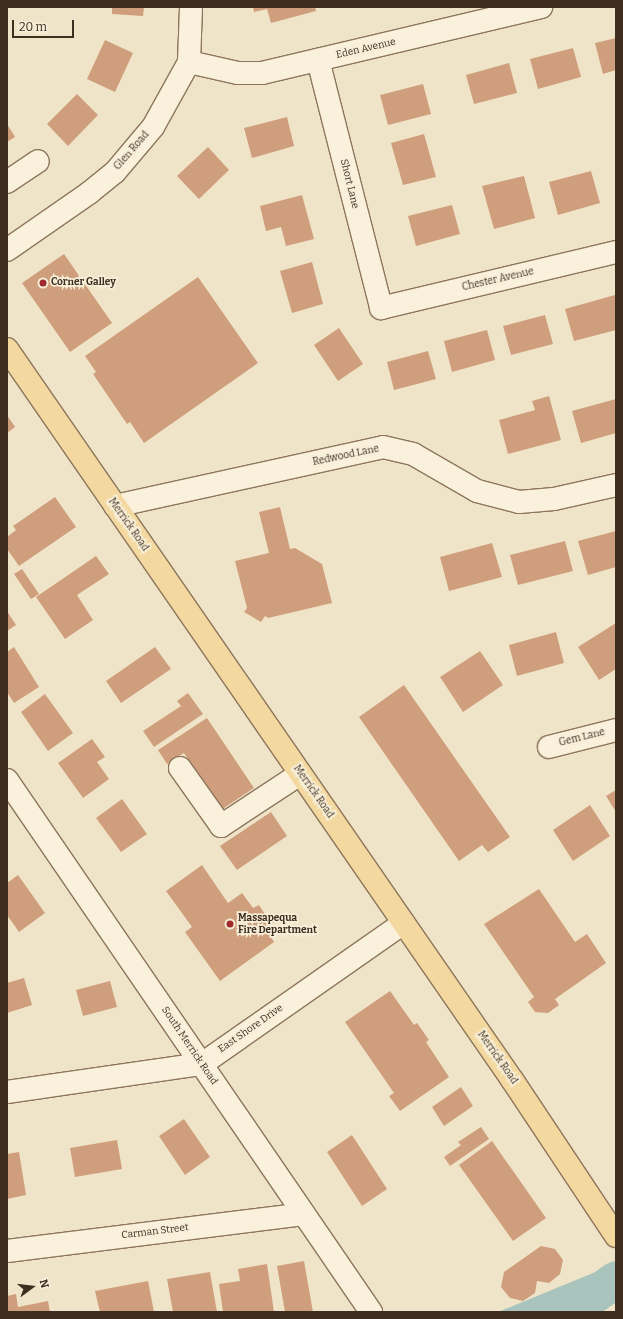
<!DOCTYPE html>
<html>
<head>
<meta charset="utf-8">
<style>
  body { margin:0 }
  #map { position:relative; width:623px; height:1319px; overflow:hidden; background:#f0e4c8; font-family:Bitter,serif }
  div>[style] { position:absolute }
  .water>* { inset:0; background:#a9c4bc }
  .river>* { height:37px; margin:-18.5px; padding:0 18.5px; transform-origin:18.5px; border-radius:18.5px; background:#a9c4bc }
  .building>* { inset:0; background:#cf9f7d }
  .roads { filter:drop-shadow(1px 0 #8d765c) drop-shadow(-1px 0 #8d765c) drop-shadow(0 1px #8d765c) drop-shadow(0 -1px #8d765c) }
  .minor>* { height:22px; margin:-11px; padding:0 11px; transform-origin:11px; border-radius:11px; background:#faf1dc }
  .major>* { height:22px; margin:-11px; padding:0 11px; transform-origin:11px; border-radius:11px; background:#f3d9a0 }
  .dots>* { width:11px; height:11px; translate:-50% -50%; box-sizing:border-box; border:2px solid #f7eed8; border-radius:50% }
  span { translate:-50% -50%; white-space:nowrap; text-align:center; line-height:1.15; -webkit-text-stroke:3.5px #f7eed8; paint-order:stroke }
  .street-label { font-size:10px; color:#3d2e20 }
  .poi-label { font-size:10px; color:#3d2e20; font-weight:700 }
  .left { translate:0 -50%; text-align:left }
  .frame { position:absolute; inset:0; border:8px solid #3d2e20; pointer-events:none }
  .north { position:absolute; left:12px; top:1267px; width:40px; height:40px; -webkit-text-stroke:3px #f7eed8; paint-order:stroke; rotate:75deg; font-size:11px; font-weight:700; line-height:16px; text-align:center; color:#3d2e20 }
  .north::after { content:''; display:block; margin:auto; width:14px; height:18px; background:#3d2e20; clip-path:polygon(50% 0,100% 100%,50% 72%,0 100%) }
  .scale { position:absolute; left:12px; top:20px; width:62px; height:18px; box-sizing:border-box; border:2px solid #3d2e20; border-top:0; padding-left:5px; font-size:12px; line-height:14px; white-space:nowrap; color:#3d2e20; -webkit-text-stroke:3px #f7eed8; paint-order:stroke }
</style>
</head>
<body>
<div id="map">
  <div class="water">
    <i style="clip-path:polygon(593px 1273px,609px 1303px,595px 1312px,498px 1312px)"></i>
  </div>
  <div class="river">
    <i style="left:569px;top:1312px;width:57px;rotate:-35.1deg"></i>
  </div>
  <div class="building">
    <i style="clip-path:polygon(112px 7px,144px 7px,143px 16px,112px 14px)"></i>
    <i style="clip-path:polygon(253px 7px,315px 7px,316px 11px,271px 23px,267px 9px,254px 12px)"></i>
    <i style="clip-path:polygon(616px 38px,616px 70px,603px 74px,595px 43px)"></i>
    <i style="clip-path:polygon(105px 40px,133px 53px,115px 92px,87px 79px)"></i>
    <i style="clip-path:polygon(573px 48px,581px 77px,538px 89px,530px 59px)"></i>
    <i style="clip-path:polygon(509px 63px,517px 93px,474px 104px,466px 75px)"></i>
    <i style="clip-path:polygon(423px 84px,431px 114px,388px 125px,380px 95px)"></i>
    <i style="clip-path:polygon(77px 94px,98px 115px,68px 146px,47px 124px)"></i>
    <i style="clip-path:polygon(287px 117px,294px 146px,252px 158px,244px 128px)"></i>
    <i style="clip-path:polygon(7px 124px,15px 137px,7px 142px)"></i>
    <i style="clip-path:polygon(424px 134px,436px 177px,403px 185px,391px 143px)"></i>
    <i style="clip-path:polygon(208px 147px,229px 170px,199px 199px,177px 176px)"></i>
    <i style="clip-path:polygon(591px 171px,600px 203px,558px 215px,549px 182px)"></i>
    <i style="clip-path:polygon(524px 176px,535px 218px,494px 229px,482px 186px)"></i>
    <i style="clip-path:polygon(302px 195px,314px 239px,286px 246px,281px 227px,266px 231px,260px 206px)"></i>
    <i style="clip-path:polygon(452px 205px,460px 234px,416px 246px,408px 216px)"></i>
    <i style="clip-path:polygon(64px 254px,112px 323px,70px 352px,22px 283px)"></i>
    <i style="clip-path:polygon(312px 262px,323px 304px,292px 313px,280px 271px)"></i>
    <i style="clip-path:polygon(198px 277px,258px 363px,144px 443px,130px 422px,127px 424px,93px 374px,96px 372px,85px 356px)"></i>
    <i style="clip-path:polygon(615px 295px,616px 330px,574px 341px,565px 309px)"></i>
    <i style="clip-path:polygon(545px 315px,553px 344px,511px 355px,503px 326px)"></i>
    <i style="clip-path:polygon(339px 328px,363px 364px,338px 381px,314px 345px)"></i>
    <i style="clip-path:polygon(487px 330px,495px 360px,452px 372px,444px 341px)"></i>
    <i style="clip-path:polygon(428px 351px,436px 379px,394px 390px,387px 362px)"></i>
    <i style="clip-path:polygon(549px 396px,561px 440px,508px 454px,499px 420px,535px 410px,532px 401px)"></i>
    <i style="clip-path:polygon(616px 399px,616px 433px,581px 443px,572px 411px)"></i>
    <i style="clip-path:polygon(7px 415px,15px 427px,7px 433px)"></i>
    <i style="clip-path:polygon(55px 497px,76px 527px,19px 566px,7px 549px,7px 537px,16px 530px,13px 526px)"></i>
    <i style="clip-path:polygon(280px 507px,290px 549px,295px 548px,322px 564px,332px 603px,268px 618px,265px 616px,261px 622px,244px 612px,247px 608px,235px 561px,269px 553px,259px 512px)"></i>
    <i style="clip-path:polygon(616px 531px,616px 567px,588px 575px,578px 541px)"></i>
    <i style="clip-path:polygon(565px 541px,573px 571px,518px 585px,510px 555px)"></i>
    <i style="clip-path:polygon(492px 543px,502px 577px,449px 591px,440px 557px)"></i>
    <i style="clip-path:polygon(96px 556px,109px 574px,77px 595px,93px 620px,65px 639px,36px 597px)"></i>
    <i style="clip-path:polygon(22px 569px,39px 594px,31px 599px,14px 574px)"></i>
    <i style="clip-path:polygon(7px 611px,16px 625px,7px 631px)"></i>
    <i style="clip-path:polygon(616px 623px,616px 669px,599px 680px,578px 647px)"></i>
    <i style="clip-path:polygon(556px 632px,564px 663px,517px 676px,509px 645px)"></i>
    <i style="clip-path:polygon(14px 647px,39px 687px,14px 703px,7px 692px,7px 652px)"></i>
    <i style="clip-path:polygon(155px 647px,171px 669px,121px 703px,106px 681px)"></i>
    <i style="clip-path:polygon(480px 651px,503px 685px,463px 712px,440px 677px)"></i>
    <i style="clip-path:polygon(404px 685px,510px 837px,488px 852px,482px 845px,459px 861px,359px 717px)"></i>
    <i style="clip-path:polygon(188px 693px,203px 714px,154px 747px,143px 731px,181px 706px,177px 701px)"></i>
    <i style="clip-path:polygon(45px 694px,73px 733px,48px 751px,21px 712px)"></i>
    <i style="clip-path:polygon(207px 718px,254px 788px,221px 810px,184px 753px,167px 764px,158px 750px)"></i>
    <i style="clip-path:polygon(92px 739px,105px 757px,97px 762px,109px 779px,83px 798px,58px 763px)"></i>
    <i style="clip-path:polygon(616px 790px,616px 812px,606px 796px)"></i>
    <i style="clip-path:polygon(122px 799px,147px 834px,121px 852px,96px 818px)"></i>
    <i style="clip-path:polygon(590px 805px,610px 836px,573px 861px,553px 830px)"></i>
    <i style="clip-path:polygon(271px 812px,287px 836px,237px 870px,220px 846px)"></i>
    <i style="clip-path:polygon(202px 865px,228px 903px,242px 893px,253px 908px,259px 905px,266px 916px,270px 913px,276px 921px,265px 928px,274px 942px,220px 981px,185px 932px,192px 927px,166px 891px)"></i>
    <i style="clip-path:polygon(18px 875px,45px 913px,19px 932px,7px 915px,7px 883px)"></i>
    <i style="clip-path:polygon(539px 889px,575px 942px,587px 934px,606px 963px,555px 999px,559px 1005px,548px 1013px,535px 1012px,528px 1002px,534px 997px,484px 924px)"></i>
    <i style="clip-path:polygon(24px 978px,32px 1005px,7px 1013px,7px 983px)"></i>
    <i style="clip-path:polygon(110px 981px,117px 1007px,83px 1016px,76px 990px)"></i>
    <i style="clip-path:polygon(390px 991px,414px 1025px,417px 1023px,429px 1040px,426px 1042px,449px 1077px,400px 1111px,389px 1096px,394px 1093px,345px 1022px)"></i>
    <i style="clip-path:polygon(461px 1087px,473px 1106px,444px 1126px,432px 1107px)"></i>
    <i style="clip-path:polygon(184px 1119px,210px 1157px,185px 1175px,159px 1136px)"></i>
    <i style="clip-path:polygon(481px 1127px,489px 1139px,450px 1166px,444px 1157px,461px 1145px,458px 1142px)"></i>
    <i style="clip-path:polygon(352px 1135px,387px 1189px,362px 1206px,327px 1152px)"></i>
    <i style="clip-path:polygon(117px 1140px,122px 1169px,75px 1177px,70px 1148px)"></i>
    <i style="clip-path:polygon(492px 1141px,546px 1218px,513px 1241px,459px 1165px)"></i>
    <i style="clip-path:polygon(19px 1152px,26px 1195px,7px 1199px,7px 1154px)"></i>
    <i style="clip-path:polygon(541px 1246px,555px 1249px,563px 1260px,560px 1274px,549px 1283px,537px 1281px,535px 1293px,523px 1301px,510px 1298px,501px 1287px,504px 1272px)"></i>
    <i style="clip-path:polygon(304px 1261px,313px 1312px,285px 1312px,277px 1266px)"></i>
    <i style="clip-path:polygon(267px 1264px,274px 1312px,223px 1312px,219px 1284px,240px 1281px,238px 1269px)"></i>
    <i style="clip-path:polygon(210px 1272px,217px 1312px,173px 1312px,167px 1279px)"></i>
    <i style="clip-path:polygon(148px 1281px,154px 1312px,100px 1312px,95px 1291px)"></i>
    <i style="clip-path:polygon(16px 1294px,18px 1307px,48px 1301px,50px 1312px,7px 1312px,7px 1296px)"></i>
  </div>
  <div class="roads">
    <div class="minor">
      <i style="left:318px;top:60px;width:256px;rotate:75.7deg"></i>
      <i style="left:381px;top:308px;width:242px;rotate:-13.4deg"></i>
      <i style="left:189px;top:62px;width:50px;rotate:12.7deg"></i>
      <i style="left:238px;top:73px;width:24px"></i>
      <i style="left:262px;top:73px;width:287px;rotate:-13.3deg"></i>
      <i style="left:7px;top:182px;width:37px;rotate:-34deg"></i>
      <i style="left:7px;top:250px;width:100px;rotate:-34.8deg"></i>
      <i style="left:89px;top:193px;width:33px;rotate:-39deg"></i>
      <i style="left:115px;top:172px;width:59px;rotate:-49.8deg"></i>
      <i style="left:153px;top:127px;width:74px;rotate:-61deg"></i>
      <i style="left:189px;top:62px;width:55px;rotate:-87.9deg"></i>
      <i style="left:115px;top:506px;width:274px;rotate:-12.4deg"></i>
      <i style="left:383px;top:447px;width:31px;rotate:13deg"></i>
      <i style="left:413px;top:454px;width:74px;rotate:30deg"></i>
      <i style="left:477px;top:491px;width:43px;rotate:14.7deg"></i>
      <i style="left:519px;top:502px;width:35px;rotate:-5deg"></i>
      <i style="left:554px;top:499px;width:64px;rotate:-12.7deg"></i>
      <i style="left:549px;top:747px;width:69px;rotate:-14.2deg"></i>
      <i style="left:180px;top:768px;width:71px;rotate:54.7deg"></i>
      <i style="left:221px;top:826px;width:95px;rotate:-33.4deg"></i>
      <i style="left:7px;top:780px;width:645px;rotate:55.62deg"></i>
      <i style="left:7px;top:1092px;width:197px;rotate:-8.2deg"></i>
      <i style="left:202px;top:1064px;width:246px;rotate:-35deg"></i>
      <i style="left:7px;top:1251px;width:299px;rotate:-7.1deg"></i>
    </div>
    <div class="major">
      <i style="left:7px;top:349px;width:890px;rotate:55.35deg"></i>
      <i style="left:513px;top:1081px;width:186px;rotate:56.4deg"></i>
    </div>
  </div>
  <div class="dots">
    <i style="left:43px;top:283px;background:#9e2a2b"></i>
    <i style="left:230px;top:924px;background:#9e2a2b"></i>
  </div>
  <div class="street-label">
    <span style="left:366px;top:49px;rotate:-13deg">Eden Avenue</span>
    <span style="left:132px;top:151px;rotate:-49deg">Glen Road</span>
    <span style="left:349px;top:184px;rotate:76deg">Short Lane</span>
    <span style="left:498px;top:280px;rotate:-13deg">Chester Avenue</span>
    <span style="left:346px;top:456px;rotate:-12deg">Redwood Lane</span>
    <span style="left:128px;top:525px;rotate:55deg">Merrick Road</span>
    <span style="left:582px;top:738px;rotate:-14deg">Gem Lane</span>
    <span style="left:313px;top:792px;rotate:55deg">Merrick Road</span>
    <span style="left:251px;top:1029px;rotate:-35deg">East Shore Drive</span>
    <span style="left:189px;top:1046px;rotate:56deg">South Merrick Road</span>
    <span style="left:497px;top:1058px;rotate:55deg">Merrick Road</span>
    <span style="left:155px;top:1232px;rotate:-7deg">Carman Street</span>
  </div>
  <div class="poi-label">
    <span class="left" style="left:51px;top:283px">Corner Galley</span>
    <span class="left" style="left:238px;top:924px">Massapequa<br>Fire Department</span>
  </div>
  <div class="frame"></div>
  <div class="north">N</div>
  <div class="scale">20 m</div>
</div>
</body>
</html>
